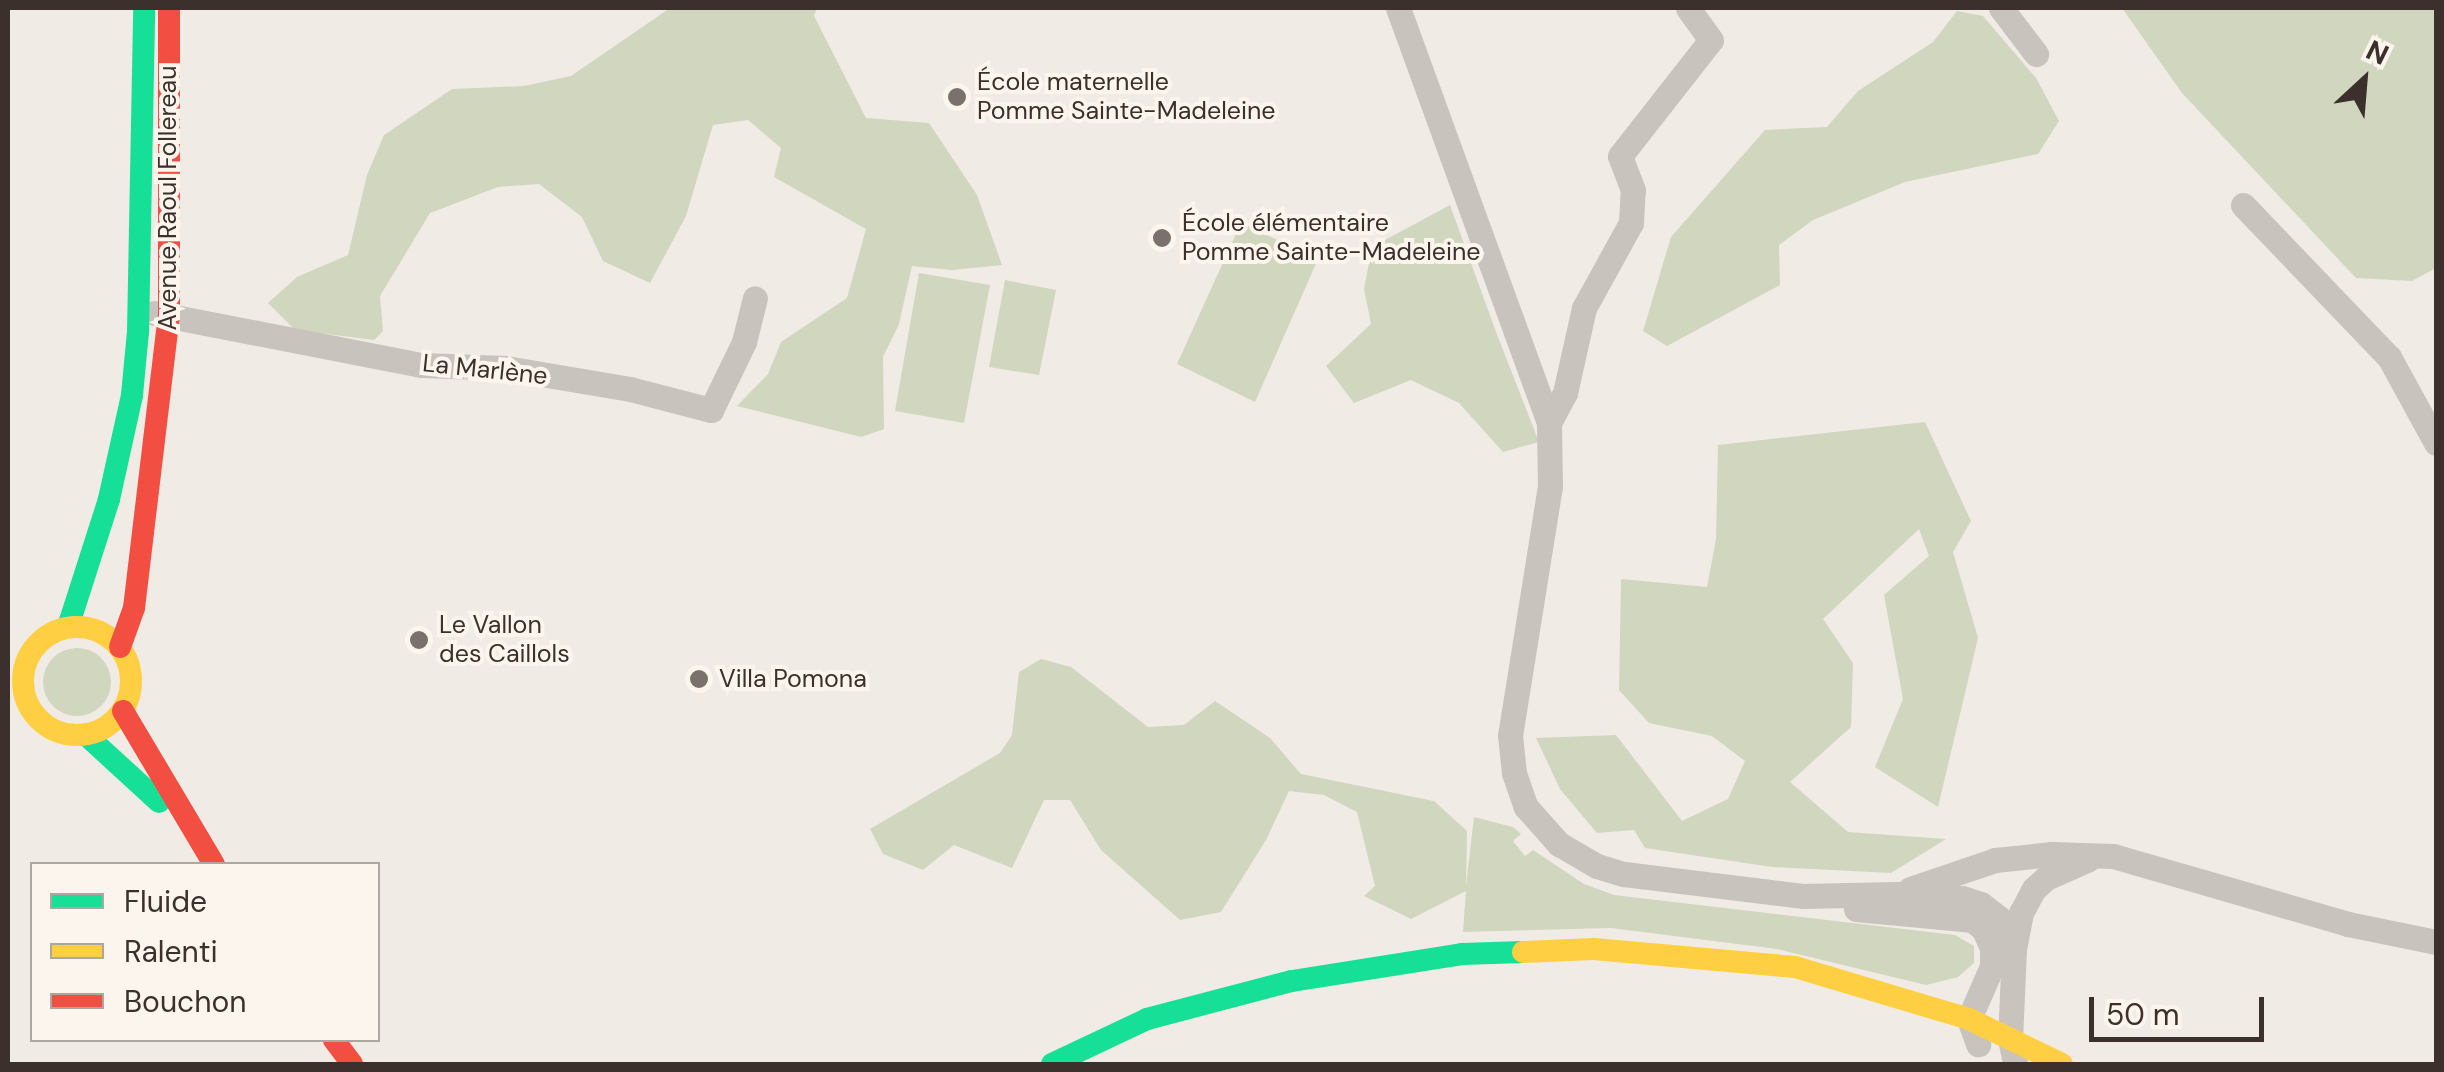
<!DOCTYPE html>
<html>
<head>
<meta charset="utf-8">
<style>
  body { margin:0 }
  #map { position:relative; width:2444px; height:1072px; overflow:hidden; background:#f0ebe5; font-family:"DM Sans",sans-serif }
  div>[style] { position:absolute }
  .green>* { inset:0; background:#d1d6bf }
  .round { border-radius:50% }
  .street>* { height:25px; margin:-12.5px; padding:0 12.5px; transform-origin:12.5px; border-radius:12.5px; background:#c9c3be }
  .fast>* { height:22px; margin:-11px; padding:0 11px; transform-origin:11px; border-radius:11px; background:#16e098 }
  .slow>* { height:22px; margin:-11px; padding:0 11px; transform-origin:11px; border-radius:11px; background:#ffcf43 }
  .slow>.ring { margin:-11px; padding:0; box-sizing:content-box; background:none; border:22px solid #ffcf43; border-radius:50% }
  .jam>* { height:22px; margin:-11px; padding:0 11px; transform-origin:11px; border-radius:11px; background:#f24e42 }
  .dots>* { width:28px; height:28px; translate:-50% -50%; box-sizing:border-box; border:5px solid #fbf5ee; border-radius:50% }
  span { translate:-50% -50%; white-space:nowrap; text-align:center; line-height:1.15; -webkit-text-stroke:8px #fbf5ee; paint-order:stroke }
  .poi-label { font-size:25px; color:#3b302b }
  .left { translate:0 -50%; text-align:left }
  .street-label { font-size:25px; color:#3b302b }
  .frame { position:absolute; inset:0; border:10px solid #3b302b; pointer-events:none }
  .legend { position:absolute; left:30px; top:862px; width:350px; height:180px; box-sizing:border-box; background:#fbf5ee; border:2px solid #aea6a0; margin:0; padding:12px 18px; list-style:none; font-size:30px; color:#3b302b }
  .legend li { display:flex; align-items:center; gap:20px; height:50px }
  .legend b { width:50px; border:2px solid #aea6a0 }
  .north { position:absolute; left:2314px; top:30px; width:100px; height:100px; -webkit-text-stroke:8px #fbf5ee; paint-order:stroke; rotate:26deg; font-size:28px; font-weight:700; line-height:40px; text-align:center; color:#3b302b }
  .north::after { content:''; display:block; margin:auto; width:35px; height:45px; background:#3b302b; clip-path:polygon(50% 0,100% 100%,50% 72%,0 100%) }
  .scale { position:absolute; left:2089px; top:997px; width:175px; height:45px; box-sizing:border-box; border:5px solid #3b302b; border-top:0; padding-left:12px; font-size:30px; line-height:35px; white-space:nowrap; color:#3b302b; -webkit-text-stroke:8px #fbf5ee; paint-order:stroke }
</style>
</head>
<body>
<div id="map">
  <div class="green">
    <i style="clip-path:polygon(670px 8px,817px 8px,814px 16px,866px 118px,929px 123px,977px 195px,1002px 265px,952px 270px,912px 266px,899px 324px,883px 357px,884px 429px,861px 437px,737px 406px,768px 374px,781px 342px,847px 298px,866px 229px,774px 177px,781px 148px,748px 120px,713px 125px,686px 216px,650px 283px,603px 261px,582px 217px,539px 184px,498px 187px,430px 213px,380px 296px,383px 331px,374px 340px,295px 330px,268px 303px,297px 277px,348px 255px,367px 175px,384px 135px,452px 89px,524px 86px,571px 76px)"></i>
    <i style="clip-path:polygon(2122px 8px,2436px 8px,2436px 268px,2412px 281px,2356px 278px,2182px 93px)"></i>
    <i style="clip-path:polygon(1957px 11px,1983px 16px,2036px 78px,2059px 121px,2038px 154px,1905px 182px,1813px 220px,1779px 245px,1780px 285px,1667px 346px,1643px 331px,1671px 237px,1765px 130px,1827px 127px,1858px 91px,1933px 42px)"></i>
    <i style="clip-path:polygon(1450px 205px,1496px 332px,1539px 442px,1503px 452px,1459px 403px,1411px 380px,1354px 403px,1326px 366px,1371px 324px,1364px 289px,1372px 247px)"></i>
    <i style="clip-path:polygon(1241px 223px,1318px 259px,1255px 402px,1177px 364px)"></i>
    <i style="clip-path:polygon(919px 273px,990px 285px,964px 423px,895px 411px)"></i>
    <i style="clip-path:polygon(1005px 280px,1056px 290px,1039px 375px,989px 367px)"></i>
    <i style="clip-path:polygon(1925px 422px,1971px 521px,1953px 552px,1978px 638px,1938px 807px,1875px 767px,1903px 699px,1884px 595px,1929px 556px,1919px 529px,1823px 619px,1853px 663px,1851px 727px,1790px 782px,1848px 832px,1946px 839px,1891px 873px,1772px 867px,1645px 848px,1634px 830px,1597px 833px,1560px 789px,1536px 738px,1616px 735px,1682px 821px,1728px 799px,1745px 761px,1712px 736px,1649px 723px,1619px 690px,1621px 579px,1707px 587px,1716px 539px,1718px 445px)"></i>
    <i class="round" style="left:43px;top:648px;width:68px;height:68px"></i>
    <i style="clip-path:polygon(1041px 659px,1071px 667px,1148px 727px,1184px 725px,1215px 701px,1270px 738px,1301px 774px,1434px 801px,1467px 831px,1466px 886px,1474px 817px,1513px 827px,1521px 834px,1513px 841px,1525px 856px,1533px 850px,1584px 884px,1614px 895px,1955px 935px,1974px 946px,1974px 963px,1958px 977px,1926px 985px,1777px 949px,1611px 928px,1463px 932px,1466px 891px,1411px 919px,1364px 896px,1375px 886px,1357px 812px,1324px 795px,1289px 791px,1266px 840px,1221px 912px,1180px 920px,1101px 850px,1070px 800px,1044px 800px,1012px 868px,954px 845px,923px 870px,883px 854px,870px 829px,1000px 753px,1012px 735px,1019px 672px)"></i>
  </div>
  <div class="street">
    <i style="left:1398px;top:8px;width:442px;rotate:70deg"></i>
    <i style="left:1549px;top:423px;width:63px;rotate:89.1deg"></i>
    <i style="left:1550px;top:486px;width:252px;rotate:99.1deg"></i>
    <i style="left:1510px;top:735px;width:38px;rotate:84deg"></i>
    <i style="left:1514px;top:773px;width:36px;rotate:71deg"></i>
    <i style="left:1526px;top:807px;width:50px;rotate:48.3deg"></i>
    <i style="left:1559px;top:844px;width:44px;rotate:30.1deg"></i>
    <i style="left:1597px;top:866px;width:28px;rotate:17deg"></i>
    <i style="left:1624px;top:874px;width:180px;rotate:7deg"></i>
    <i style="left:1803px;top:896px;width:93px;rotate:-1.2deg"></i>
    <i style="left:1896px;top:894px;width:66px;rotate:3.5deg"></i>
    <i style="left:1962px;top:898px;width:20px;rotate:18deg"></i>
    <i style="left:1981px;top:904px;width:23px;rotate:38deg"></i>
    <i style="left:1999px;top:918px;width:34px;rotate:64deg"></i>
    <i style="left:2014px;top:949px;width:90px;rotate:92.5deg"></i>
    <i style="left:2010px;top:1039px;width:24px;rotate:78deg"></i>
    <i style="left:2001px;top:8px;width:58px;rotate:52.7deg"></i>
    <i style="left:2243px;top:205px;width:211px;rotate:46.2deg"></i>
    <i style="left:2389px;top:357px;width:98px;rotate:61.3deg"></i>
    <i style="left:154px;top:313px;width:272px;rotate:11deg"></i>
    <i style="left:421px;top:365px;width:85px;rotate:2deg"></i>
    <i style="left:506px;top:368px;width:126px;rotate:9.6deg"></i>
    <i style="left:630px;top:389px;width:84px;rotate:14.5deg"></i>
    <i style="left:711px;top:410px;width:76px;rotate:-64.1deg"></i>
    <i style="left:744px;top:342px;width:45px;rotate:-76deg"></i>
    <i style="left:1549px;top:423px;width:34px;rotate:-62deg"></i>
    <i style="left:1565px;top:393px;width:87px;rotate:-77.4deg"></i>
    <i style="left:1584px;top:308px;width:97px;rotate:-61.1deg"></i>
    <i style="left:1631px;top:223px;width:33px;rotate:-87deg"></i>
    <i style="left:1633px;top:190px;width:36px;rotate:-111deg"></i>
    <i style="left:1620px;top:156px;width:147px;rotate:-51.9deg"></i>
    <i style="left:1711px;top:40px;width:39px;rotate:-126deg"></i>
    <i style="left:1910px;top:889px;width:90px;rotate:-18.8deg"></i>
    <i style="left:1995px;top:860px;width:57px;rotate:-6deg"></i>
    <i style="left:2052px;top:854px;width:61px;rotate:1.9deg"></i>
    <i style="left:2113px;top:856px;width:245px;rotate:16.1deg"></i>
    <i style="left:2348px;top:924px;width:90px;rotate:11.6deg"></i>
    <i style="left:1856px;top:909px;width:118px;rotate:5.4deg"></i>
    <i style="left:1973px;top:920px;width:15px;rotate:42deg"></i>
    <i style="left:1984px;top:930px;width:20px;rotate:66deg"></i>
    <i style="left:1992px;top:948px;width:18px;rotate:90deg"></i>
    <i style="left:1992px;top:966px;width:58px;rotate:113.5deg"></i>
    <i style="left:1969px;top:1019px;width:27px;rotate:70deg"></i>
    <i style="left:2014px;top:949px;width:37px;rotate:-79deg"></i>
    <i style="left:2021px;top:913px;width:27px;rotate:-62deg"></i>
    <i style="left:2034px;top:889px;width:16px;rotate:-43deg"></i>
    <i style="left:2046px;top:878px;width:45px;rotate:-23.7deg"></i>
  </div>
  <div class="fast">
    <i style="left:68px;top:627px;width:134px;rotate:-72.2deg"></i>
    <i style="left:109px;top:499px;width:107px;rotate:-77.5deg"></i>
    <i style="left:132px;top:395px;width:63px;rotate:-84.6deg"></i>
    <i style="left:138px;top:332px;width:324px;rotate:-88.9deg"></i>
    <i style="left:86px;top:735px;width:99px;rotate:42.5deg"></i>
    <i style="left:1052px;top:1064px;width:105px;rotate:-25.3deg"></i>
    <i style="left:1147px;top:1019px;width:150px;rotate:-14.7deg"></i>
    <i style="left:1292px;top:981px;width:172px;rotate:-9deg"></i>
    <i style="left:1462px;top:954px;width:61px;rotate:-1.9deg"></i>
  </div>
  <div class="slow">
    <i class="ring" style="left:23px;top:627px;width:86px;height:86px"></i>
    <i style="left:1523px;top:952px;width:71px;rotate:-2.4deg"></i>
    <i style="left:1594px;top:949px;width:202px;rotate:5.1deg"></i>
    <i style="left:1795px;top:967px;width:182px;rotate:16.6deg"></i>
    <i style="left:1969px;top:1019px;width:103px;rotate:25.8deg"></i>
  </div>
  <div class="jam">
    <i style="left:120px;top:647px;width:41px;rotate:-70.3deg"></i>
    <i style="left:134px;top:608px;width:294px;rotate:-83.2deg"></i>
    <i style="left:169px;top:316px;width:308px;rotate:-90deg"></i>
    <i style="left:123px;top:711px;width:178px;rotate:59.3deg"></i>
    <i style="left:334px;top:1040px;width:30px;rotate:53deg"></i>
  </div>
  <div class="dots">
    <i style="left:957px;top:97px;background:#7a716c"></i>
    <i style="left:1162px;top:238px;background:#7a716c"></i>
    <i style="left:419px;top:640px;background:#7a716c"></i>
    <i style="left:699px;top:679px;background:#7a716c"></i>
  </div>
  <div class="poi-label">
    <span class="left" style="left:977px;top:97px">École maternelle<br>Pomme Sainte-Madeleine</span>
    <span class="left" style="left:1182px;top:238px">École élémentaire<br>Pomme Sainte-Madeleine</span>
    <span class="left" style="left:439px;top:640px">Le Vallon<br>des Caillols</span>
    <span class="left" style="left:719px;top:679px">Villa Pomona</span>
  </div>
  <div class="street-label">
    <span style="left:168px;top:198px;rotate:-90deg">Avenue Raoul Follereau</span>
    <span style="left:485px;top:370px;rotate:6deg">La Marlène</span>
  </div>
  <div class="frame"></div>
  <ul class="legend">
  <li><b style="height:12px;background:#16e098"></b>Fluide</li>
  <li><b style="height:12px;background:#ffcf43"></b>Ralenti</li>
  <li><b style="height:12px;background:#f24e42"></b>Bouchon</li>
  </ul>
  <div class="north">N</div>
  <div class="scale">50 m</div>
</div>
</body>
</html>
